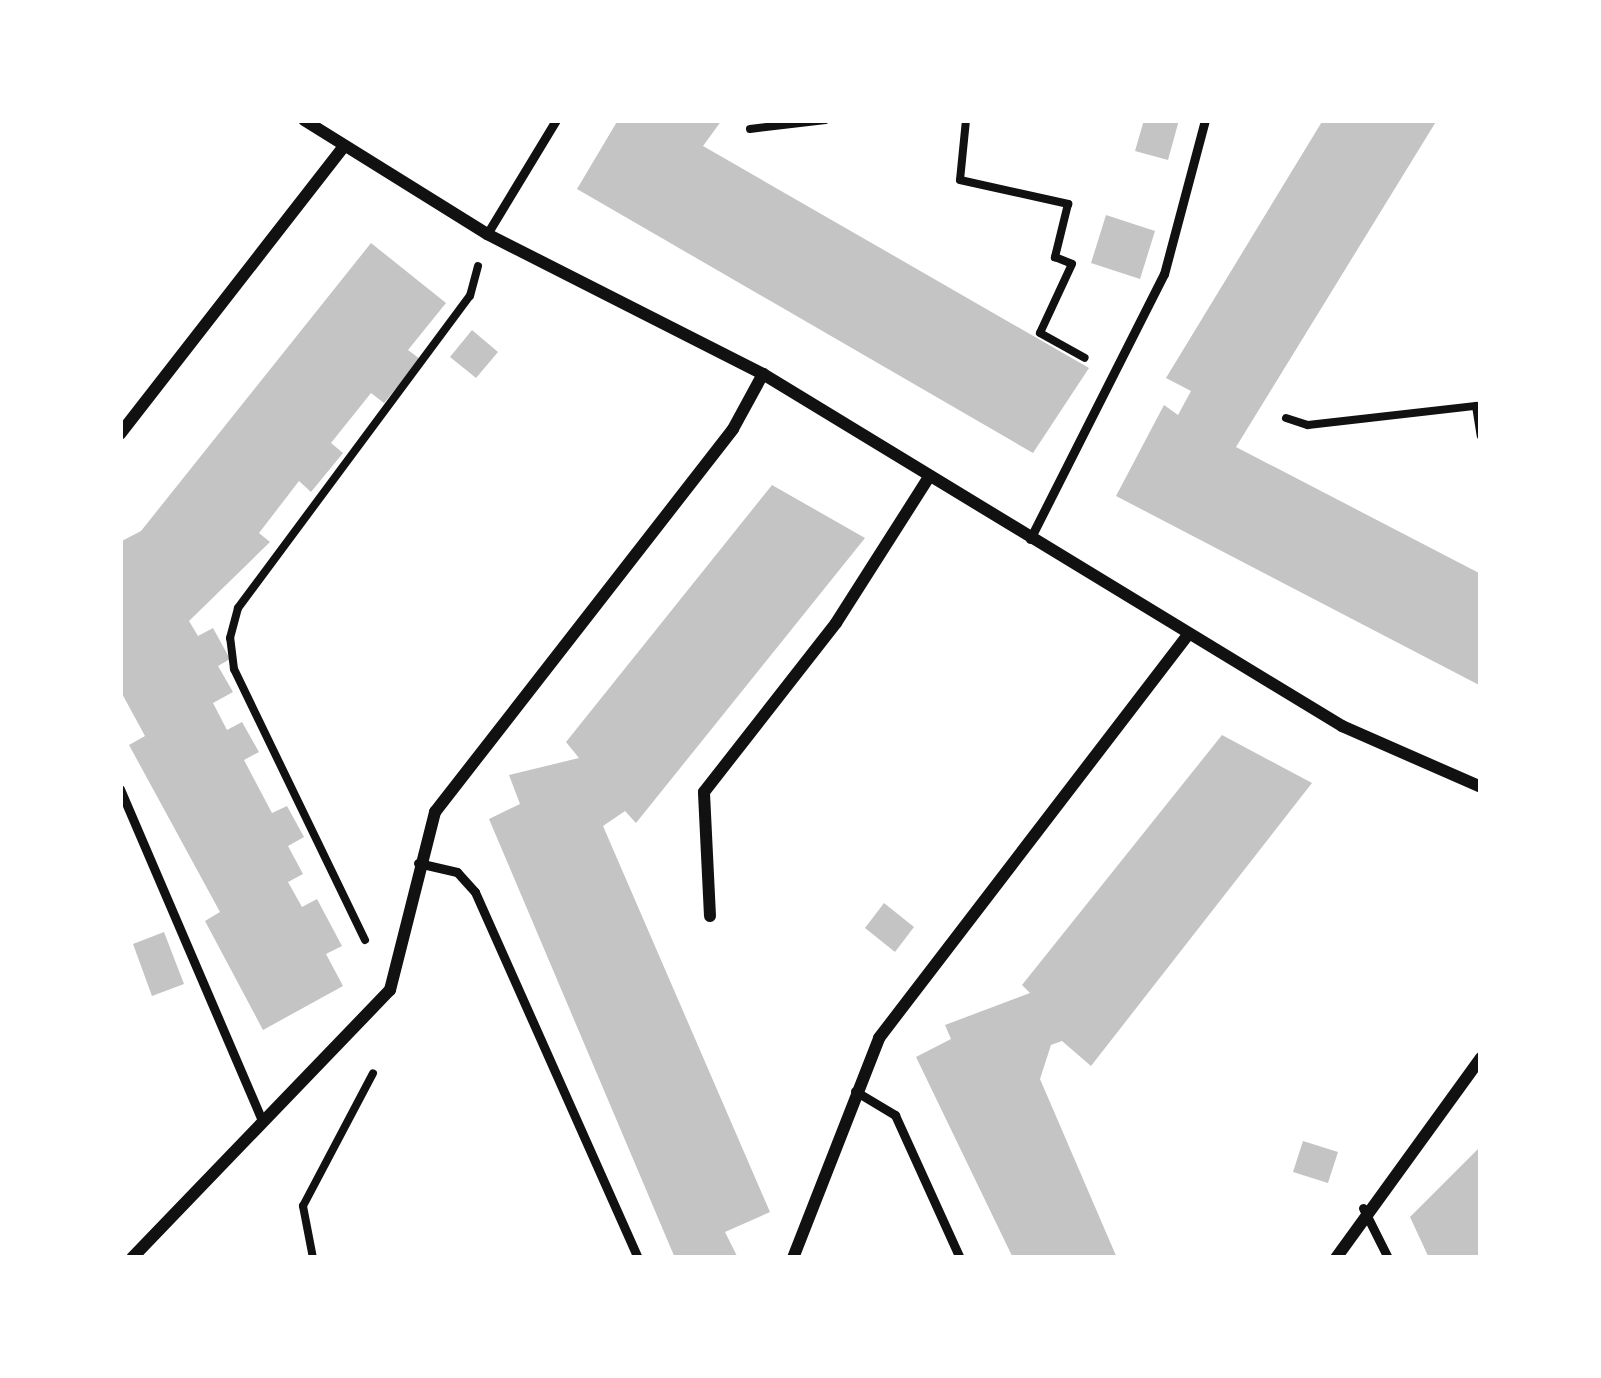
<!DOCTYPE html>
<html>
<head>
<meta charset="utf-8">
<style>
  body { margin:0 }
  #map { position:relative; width:1601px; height:1378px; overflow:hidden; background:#fff; font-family:"IBM Plex Sans",sans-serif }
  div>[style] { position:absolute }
  .building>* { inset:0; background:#c4c4c4 }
  .path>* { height:8px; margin:-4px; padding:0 4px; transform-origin:4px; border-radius:4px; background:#111 }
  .service>* { height:9px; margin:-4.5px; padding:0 4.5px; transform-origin:4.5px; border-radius:4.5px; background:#111 }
  .minor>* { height:12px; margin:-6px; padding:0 6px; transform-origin:6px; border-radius:6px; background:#111 }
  span { translate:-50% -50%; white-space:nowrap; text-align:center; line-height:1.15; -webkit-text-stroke:9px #fff; paint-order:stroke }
  .frame { position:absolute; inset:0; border:123px solid #fff; pointer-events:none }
</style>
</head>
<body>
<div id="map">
  <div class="building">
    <i style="clip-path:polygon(618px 120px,722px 120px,703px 146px,1089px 368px,1033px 453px,577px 189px)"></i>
    <i style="clip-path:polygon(1144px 120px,1179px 120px,1168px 160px,1135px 151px)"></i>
    <i style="clip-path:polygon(1323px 120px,1437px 120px,1236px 447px,1481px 574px,1481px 686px,1116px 496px,1164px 405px,1178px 415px,1191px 391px,1166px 378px)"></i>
    <i style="clip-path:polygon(1106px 215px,1155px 231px,1140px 279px,1091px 263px)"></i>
    <i style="clip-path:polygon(371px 243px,446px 303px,408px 350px,420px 359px,384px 403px,371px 393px,331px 443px,343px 453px,311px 492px,299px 481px,259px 533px,270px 542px,189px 621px,198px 636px,213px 628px,230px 659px,218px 666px,233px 692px,213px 703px,227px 730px,242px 722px,259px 752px,244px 760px,272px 813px,287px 806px,304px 837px,288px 846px,303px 874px,288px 882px,302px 907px,317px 899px,342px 946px,326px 954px,343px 986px,263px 1030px,205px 921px,220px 912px,129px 745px,145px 736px,120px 690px,120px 542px,141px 531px)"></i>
    <i style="clip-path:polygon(472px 330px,498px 352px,476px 378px,450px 357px)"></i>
    <i style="clip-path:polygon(772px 485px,865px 538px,636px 823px,625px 811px,603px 826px,770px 1212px,725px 1232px,738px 1258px,675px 1258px,489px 819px,520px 804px,509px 775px,579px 758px,566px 742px)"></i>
    <i style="clip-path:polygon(1222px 735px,1312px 783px,1091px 1066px,1062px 1041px,1051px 1045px,1040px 1079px,1117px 1258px,1013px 1258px,916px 1057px,951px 1039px,945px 1025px,1030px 993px,1022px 985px)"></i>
    <i style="clip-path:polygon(884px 903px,914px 927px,895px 952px,865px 928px)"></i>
    <i style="clip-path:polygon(164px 932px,184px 984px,152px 996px,133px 944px)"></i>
    <i style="clip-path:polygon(1303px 1141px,1338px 1152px,1328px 1183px,1293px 1172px)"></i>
    <i style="clip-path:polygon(1481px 1146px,1481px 1258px,1429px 1258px,1410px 1217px)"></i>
  </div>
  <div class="path">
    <i style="left:966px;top:120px;width:60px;rotate:95.7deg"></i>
    <i style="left:960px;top:180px;width:111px;rotate:12.5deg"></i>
    <i style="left:1068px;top:204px;width:55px;rotate:103.8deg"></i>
    <i style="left:1055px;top:257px;width:18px;rotate:22deg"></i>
    <i style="left:1072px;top:264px;width:76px;rotate:114.9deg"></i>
    <i style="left:1040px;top:333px;width:51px;rotate:29.1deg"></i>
    <i style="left:750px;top:129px;width:76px;rotate:-6.8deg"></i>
    <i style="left:1286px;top:418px;width:23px;rotate:18deg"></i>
    <i style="left:1308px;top:425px;width:169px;rotate:-6.5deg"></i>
    <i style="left:1476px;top:406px;width:30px;rotate:81deg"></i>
    <i style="left:365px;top:940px;width:301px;rotate:-115.8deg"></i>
    <i style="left:234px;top:669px;width:31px;rotate:-97deg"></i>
    <i style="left:230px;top:638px;width:31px;rotate:-75deg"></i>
    <i style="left:238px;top:608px;width:389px;rotate:-53.4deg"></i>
    <i style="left:470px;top:296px;width:31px;rotate:-75deg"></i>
    <i style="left:313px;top:1258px;width:53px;rotate:-100.9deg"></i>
    <i style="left:303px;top:1206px;width:150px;rotate:-62.2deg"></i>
  </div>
  <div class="service">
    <i style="left:487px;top:234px;width:133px;rotate:-58.8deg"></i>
    <i style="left:1030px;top:539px;width:297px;rotate:-63.2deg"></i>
    <i style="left:1164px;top:274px;width:159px;rotate:-75.1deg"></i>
    <i style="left:120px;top:789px;width:362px;rotate:66.8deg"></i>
    <i style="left:418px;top:863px;width:40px;rotate:13deg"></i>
    <i style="left:457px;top:872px;width:27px;rotate:48deg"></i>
    <i style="left:475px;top:892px;width:401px;rotate:66deg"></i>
    <i style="left:855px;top:1091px;width:47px;rotate:31deg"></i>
    <i style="left:895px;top:1115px;width:157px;rotate:65.6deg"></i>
    <i style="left:1363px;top:1208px;width:56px;rotate:63.4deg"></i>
  </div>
  <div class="minor">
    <i style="left:304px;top:120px;width:216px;rotate:31.9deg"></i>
    <i style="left:487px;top:234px;width:309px;rotate:26.9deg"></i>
    <i style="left:763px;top:374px;width:678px;rotate:31.3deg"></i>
    <i style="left:1342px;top:726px;width:152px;rotate:23.7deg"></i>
    <i style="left:120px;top:434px;width:365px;rotate:-52.1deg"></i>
    <i style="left:710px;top:916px;width:124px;rotate:-92.8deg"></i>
    <i style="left:704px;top:792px;width:214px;rotate:-52deg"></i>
    <i style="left:836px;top:623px;width:173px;rotate:-57.5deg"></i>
    <i style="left:132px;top:1258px;width:372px;rotate:-46.1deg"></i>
    <i style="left:390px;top:990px;width:184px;rotate:-75.8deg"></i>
    <i style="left:435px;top:812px;width:485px;rotate:-52.1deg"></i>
    <i style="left:733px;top:429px;width:63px;rotate:-61.4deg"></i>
    <i style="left:793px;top:1258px;width:236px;rotate:-68.6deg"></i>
    <i style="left:879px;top:1038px;width:506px;rotate:-52.54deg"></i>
    <i style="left:1336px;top:1258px;width:247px;rotate:-54.1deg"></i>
  </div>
  <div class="frame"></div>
</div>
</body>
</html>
